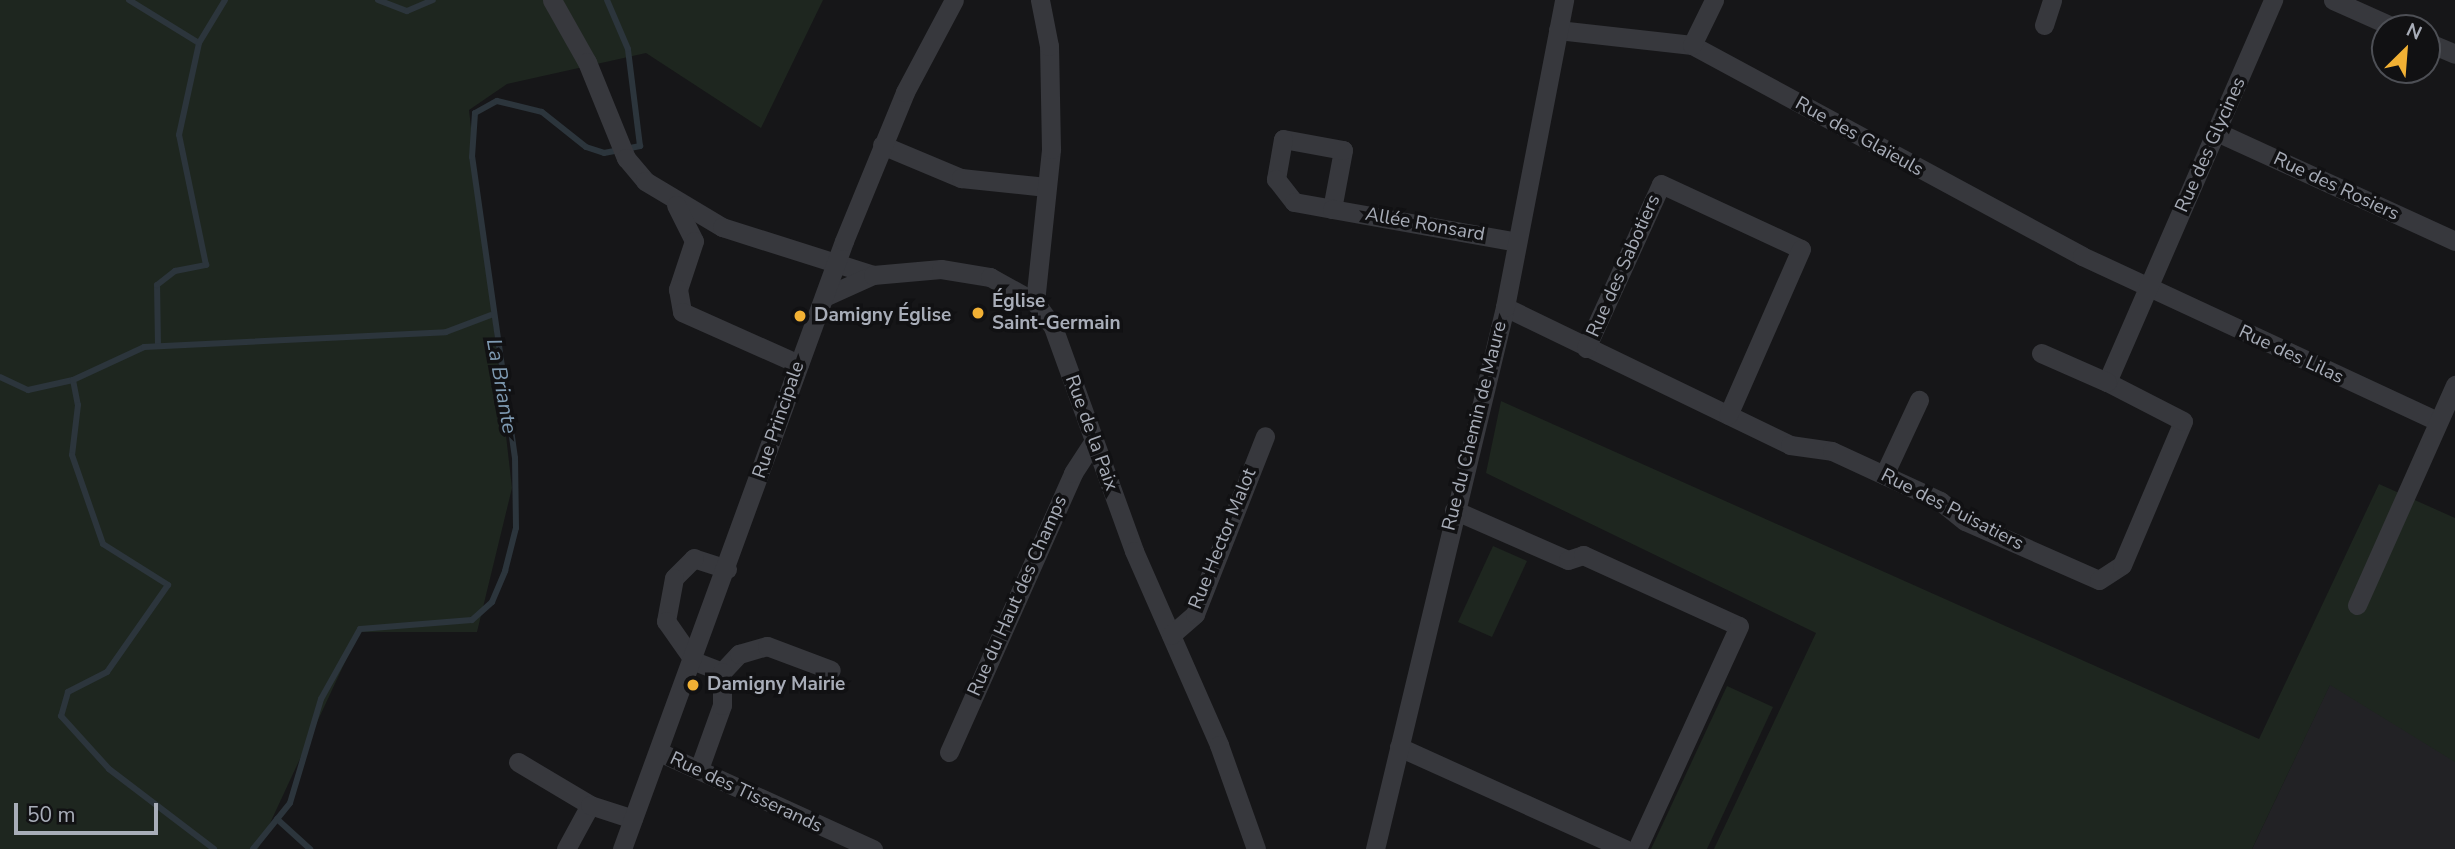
<!DOCTYPE html>
<html>
<head>
<meta charset="utf-8">
<style>
  body { margin:0 }
  #map { position:relative; width:2455px; height:849px; overflow:hidden; background:#161618; font-family:"Nunito Sans",sans-serif }
  div>[style] { position:absolute }
  .built>* { inset:0; background:#222225 }
  .green>* { inset:0; background:#1e261f }
  .stream>* { height:6px; margin:-3px; padding:0 3px; transform-origin:3px; border-radius:3px; background:#2c353c }
  .minor>* { height:19px; margin:-9.5px; padding:0 9.5px; transform-origin:9.5px; border-radius:9.5px; background:#37383d }
  .dots>* { width:19px; height:19px; translate:-50% -50%; box-sizing:border-box; border:4px solid #111113; border-radius:50% }
  span { translate:-50% -50%; white-space:nowrap; text-align:center; line-height:1.15; -webkit-text-stroke:7px #111113; paint-order:stroke }
  .street-label { font-size:19px; color:#a8adb8 }
  .poi-label { font-size:19px; color:#a8adb8; font-weight:700 }
  .left { translate:0 -50%; text-align:left }
  .water-label { font-size:21px; color:#7f9bb3; font-style:italic }
  .north { position:absolute; left:2371px; top:14px; width:70px; height:70px; box-sizing:border-box; background:#111113; border:2px solid #4d4f55; border-radius:50%; rotate:25deg; font-size:19px; font-weight:700; line-height:28px; text-align:center; color:#a8adb8 }
  .north::after { content:''; display:block; margin:auto; width:24px; height:32px; background:#f2b134; clip-path:polygon(50% 0,100% 100%,50% 72%,0 100%) }
  .scale { position:absolute; left:14px; top:803px; width:144px; height:32px; box-sizing:border-box; border:4px solid #a8adb8; border-top:0; padding-left:9px; font-size:21px; line-height:24px; white-space:nowrap; color:#a8adb8; -webkit-text-stroke:5px #111113; paint-order:stroke }
</style>
</head>
<body>
<div id="map">
  <div class="built">
    <i style="clip-path:polygon(2394px 549px,2455px 582px,2455px 849px,2252px 849px)"></i>
  </div>
  <div class="green">
    <i style="clip-path:polygon(0 0,823px 0,761px 128px,646px 53px,507px 84px,469px 110px,512px 488px,477px 632px,359px 632px,258px 849px,0 849px)"></i>
    <i style="clip-path:polygon(1501px 401px,2259px 739px,2379px 484px,2455px 518px,2455px 762px,2330px 685px,2252px 849px,1714px 849px,1816px 633px,1486px 473px)"></i>
    <i style="clip-path:polygon(1493px 546px,1527px 561px,1492px 637px,1458px 622px)"></i>
    <i style="clip-path:polygon(1727px 686px,1773px 707px,1707px 849px,1651px 849px)"></i>
  </div>
  <div class="stream">
    <i style="left:129px;top:0;width:82px;rotate:31.6deg"></i>
    <i style="left:378px;top:0;width:31px;rotate:21deg"></i>
    <i style="left:407px;top:11px;width:28px;rotate:-23deg"></i>
    <i style="left:158px;top:346px;width:61px;rotate:-90.9deg"></i>
    <i style="left:157px;top:285px;width:23px;rotate:-38deg"></i>
    <i style="left:175px;top:271px;width:32px;rotate:-11deg"></i>
    <i style="left:206px;top:265px;width:133px;rotate:-101.7deg"></i>
    <i style="left:179px;top:135px;width:94px;rotate:-77.7deg"></i>
    <i style="left:199px;top:43px;width:50px;rotate:-58.8deg"></i>
    <i style="left:0;top:377px;width:31px;rotate:25deg"></i>
    <i style="left:28px;top:390px;width:46px;rotate:-12.5deg"></i>
    <i style="left:73px;top:380px;width:25px;rotate:79deg"></i>
    <i style="left:78px;top:405px;width:50px;rotate:96.8deg"></i>
    <i style="left:72px;top:455px;width:94px;rotate:70.8deg"></i>
    <i style="left:103px;top:544px;width:77px;rotate:32.2deg"></i>
    <i style="left:168px;top:585px;width:106px;rotate:125deg"></i>
    <i style="left:107px;top:672px;width:44px;rotate:152.9deg"></i>
    <i style="left:68px;top:692px;width:25px;rotate:106deg"></i>
    <i style="left:61px;top:716px;width:72px;rotate:47.8deg"></i>
    <i style="left:109px;top:769px;width:132px;rotate:37.3deg"></i>
    <i style="left:73px;top:380px;width:78px;rotate:-24.9deg"></i>
    <i style="left:144px;top:347px;width:302px;rotate:-2.8deg"></i>
    <i style="left:446px;top:332px;width:48px;rotate:-20.7deg"></i>
    <i style="left:277px;top:819px;width:45px;rotate:42.3deg"></i>
    <i style="left:253px;top:849px;width:59px;rotate:-51.2deg"></i>
    <i style="left:290px;top:803px;width:109px;rotate:-73.4deg"></i>
    <i style="left:321px;top:699px;width:80px;rotate:-60.9deg"></i>
    <i style="left:360px;top:629px;width:112px;rotate:-4.6deg"></i>
    <i style="left:472px;top:620px;width:27px;rotate:-42deg"></i>
    <i style="left:492px;top:602px;width:34px;rotate:-67deg"></i>
    <i style="left:505px;top:571px;width:44px;rotate:-75.7deg"></i>
    <i style="left:516px;top:528px;width:70px;rotate:-90.8deg"></i>
    <i style="left:515px;top:458px;width:304px;rotate:-98.1deg"></i>
    <i style="left:472px;top:157px;width:44px;rotate:-86.1deg"></i>
    <i style="left:475px;top:113px;width:25px;rotate:-29deg"></i>
    <i style="left:497px;top:101px;width:46px;rotate:13.7deg"></i>
    <i style="left:542px;top:112px;width:56px;rotate:38.5deg"></i>
    <i style="left:586px;top:147px;width:19px;rotate:18deg"></i>
    <i style="left:604px;top:153px;width:37px;rotate:-11deg"></i>
    <i style="left:640px;top:146px;width:98px;rotate:-97.1deg"></i>
    <i style="left:628px;top:49px;width:53px;rotate:-113.2deg"></i>
  </div>
  <div class="minor">
    <i style="left:552px;top:0;width:71px;rotate:60.6deg"></i>
    <i style="left:587px;top:62px;width:104px;rotate:67.9deg"></i>
    <i style="left:626px;top:158px;width:30px;rotate:50deg"></i>
    <i style="left:645px;top:181px;width:90px;rotate:30.9deg"></i>
    <i style="left:722px;top:227px;width:158px;rotate:17.6deg"></i>
    <i style="left:2333px;top:0;width:69px;rotate:24deg"></i>
    <i style="left:2044px;top:25px;width:26px;rotate:-72deg"></i>
    <i style="left:1558px;top:30px;width:135px;rotate:6.4deg"></i>
    <i style="left:1692px;top:45px;width:443px;rotate:28.4deg"></i>
    <i style="left:2082px;top:256px;width:389px;rotate:24.9deg"></i>
    <i style="left:2427px;top:42px;width:30px;rotate:23deg"></i>
    <i style="left:1692px;top:45px;width:50px;rotate:-63.9deg"></i>
    <i style="left:2217px;top:132px;width:262px;rotate:24.6deg"></i>
    <i style="left:882px;top:145px;width:86px;rotate:22.7deg"></i>
    <i style="left:961px;top:178px;width:86px;rotate:6deg"></i>
    <i style="left:676px;top:205px;width:40px;rotate:63.4deg"></i>
    <i style="left:694px;top:241px;width:51px;rotate:108.4deg"></i>
    <i style="left:678px;top:289px;width:23px;rotate:80deg"></i>
    <i style="left:682px;top:312px;width:128px;rotate:24deg"></i>
    <i style="left:1332px;top:209px;width:60px;rotate:-79.4deg"></i>
    <i style="left:1343px;top:150px;width:61px;rotate:-169.6deg"></i>
    <i style="left:1283px;top:139px;width:41px;rotate:99.9deg"></i>
    <i style="left:1276px;top:179px;width:29px;rotate:52deg"></i>
    <i style="left:1294px;top:202px;width:39px;rotate:10deg"></i>
    <i style="left:1332px;top:209px;width:188px;rotate:10.1deg"></i>
    <i style="left:824px;top:297px;width:54px;rotate:-24.2deg"></i>
    <i style="left:873px;top:275px;width:68px;rotate:-5deg"></i>
    <i style="left:941px;top:269px;width:50px;rotate:9.3deg"></i>
    <i style="left:990px;top:277px;width:51px;rotate:29.1deg"></i>
    <i style="left:1035px;top:302px;width:31px;rotate:54deg"></i>
    <i style="left:1053px;top:327px;width:238px;rotate:70.1deg"></i>
    <i style="left:1134px;top:551px;width:212px;rotate:66.3deg"></i>
    <i style="left:1219px;top:745px;width:110px;rotate:70.4deg"></i>
    <i style="left:1035px;top:302px;width:154px;rotate:-84deg"></i>
    <i style="left:1051px;top:149px;width:103px;rotate:-91.1deg"></i>
    <i style="left:1049px;top:46px;width:47px;rotate:-101.1deg"></i>
    <i style="left:1505px;top:307px;width:317px;rotate:25.8deg"></i>
    <i style="left:1790px;top:445px;width:42px;rotate:8.1deg"></i>
    <i style="left:1832px;top:451px;width:119px;rotate:24.8deg"></i>
    <i style="left:1940px;top:501px;width:32px;rotate:39deg"></i>
    <i style="left:1965px;top:521px;width:146px;rotate:23.8deg"></i>
    <i style="left:2099px;top:580px;width:27px;rotate:-33deg"></i>
    <i style="left:2122px;top:565px;width:156px;rotate:-67deg"></i>
    <i style="left:2183px;top:421px;width:85px;rotate:-152.8deg"></i>
    <i style="left:2107px;top:382px;width:417px;rotate:-66.5deg"></i>
    <i style="left:1586px;top:348px;width:180px;rotate:-65.4deg"></i>
    <i style="left:1661px;top:184px;width:154px;rotate:24.9deg"></i>
    <i style="left:1801px;top:249px;width:181px;rotate:113.7deg"></i>
    <i style="left:2041px;top:353px;width:72px;rotate:23.7deg"></i>
    <i style="left:1884px;top:475px;width:83px;rotate:-65deg"></i>
    <i style="left:1454px;top:510px;width:124px;rotate:23.7deg"></i>
    <i style="left:1568px;top:560px;width:16px;rotate:-18deg"></i>
    <i style="left:1583px;top:555px;width:171px;rotate:24.5deg"></i>
    <i style="left:1739px;top:626px;width:245px;rotate:114.6deg"></i>
    <i style="left:727px;top:569px;width:35px;rotate:-162deg"></i>
    <i style="left:694px;top:558px;width:28px;rotate:135deg"></i>
    <i style="left:674px;top:578px;width:44px;rotate:100.5deg"></i>
    <i style="left:666px;top:621px;width:49px;rotate:55deg"></i>
    <i style="left:694px;top:661px;width:30px;rotate:21deg"></i>
    <i style="left:722px;top:672px;width:25px;rotate:-47deg"></i>
    <i style="left:739px;top:654px;width:29px;rotate:-16deg"></i>
    <i style="left:767px;top:646px;width:68px;rotate:20.6deg"></i>
    <i style="left:2357px;top:605px;width:241px;rotate:-66deg"></i>
    <i style="left:1171px;top:635px;width:32px;rotate:-41deg"></i>
    <i style="left:1195px;top:614px;width:191px;rotate:-68.5deg"></i>
    <i style="left:1399px;top:747px;width:248px;rotate:24.3deg"></i>
    <i style="left:659px;top:752px;width:235px;rotate:24.4deg"></i>
    <i style="left:949px;top:752px;width:305px;rotate:-66deg"></i>
    <i style="left:1073px;top:473px;width:37px;rotate:-57deg"></i>
    <i style="left:518px;top:762px;width:84px;rotate:30.8deg"></i>
    <i style="left:699px;top:769px;width:68px;rotate:-70.2deg"></i>
    <i style="left:722px;top:705px;width:33px;rotate:-90deg"></i>
    <i style="left:566px;top:849px;width:50px;rotate:-61.4deg"></i>
    <i style="left:590px;top:805px;width:45px;rotate:18deg"></i>
    <i style="left:622px;top:849px;width:647px;rotate:-69.94deg"></i>
    <i style="left:844px;top:241px;width:161px;rotate:-67.7deg"></i>
    <i style="left:905px;top:92px;width:104px;rotate:-62deg"></i>
    <i style="left:1375px;top:849px;width:557px;rotate:-76.51deg"></i>
    <i style="left:1505px;top:307px;width:313px;rotate:-79.1deg"></i>
  </div>
  <div class="dots">
    <i style="left:978px;top:313px;background:#f2b134"></i>
    <i style="left:800px;top:316px;background:#f2b134"></i>
    <i style="left:693px;top:685px;background:#f2b134"></i>
  </div>
  <div class="street-label">
    <span style="left:1859px;top:137px;rotate:29deg">Rue des Glaïeuls</span>
    <span style="left:2211px;top:145px;rotate:-66deg">Rue des Glycines</span>
    <span style="left:2336px;top:187px;rotate:25deg">Rue des Rosiers</span>
    <span style="left:1425px;top:225px;rotate:10deg">Allée Ronsard</span>
    <span style="left:1624px;top:266px;rotate:-66deg">Rue des Sabotiers</span>
    <span style="left:2291px;top:355px;rotate:25deg">Rue des Lilas</span>
    <span style="left:779px;top:420px;rotate:-71deg">Rue Principale</span>
    <span style="left:1475px;top:426px;rotate:-76deg">Rue du Chemin de Maure</span>
    <span style="left:1091px;top:433px;rotate:70deg">Rue de la Paix</span>
    <span style="left:1952px;top:510px;rotate:27deg">Rue des Puisatiers</span>
    <span style="left:1223px;top:539px;rotate:-68deg">Rue Hector Malot</span>
    <span style="left:1018px;top:596px;rotate:-66deg">Rue du Haut des Champs</span>
    <span style="left:746px;top:793px;rotate:25deg">Rue des Tisserands</span>
  </div>
  <div class="poi-label">
    <span class="left" style="left:992px;top:313px">Église<br>Saint-Germain</span>
    <span class="left" style="left:814px;top:316px">Damigny Église</span>
    <span class="left" style="left:707px;top:685px">Damigny Mairie</span>
  </div>
  <div class="water-label">
    <span style="left:502px;top:386px;rotate:80deg">La Briante</span>
  </div>
  <div class="north">N</div>
  <div class="scale">50 m</div>
</div>
</body>
</html>
